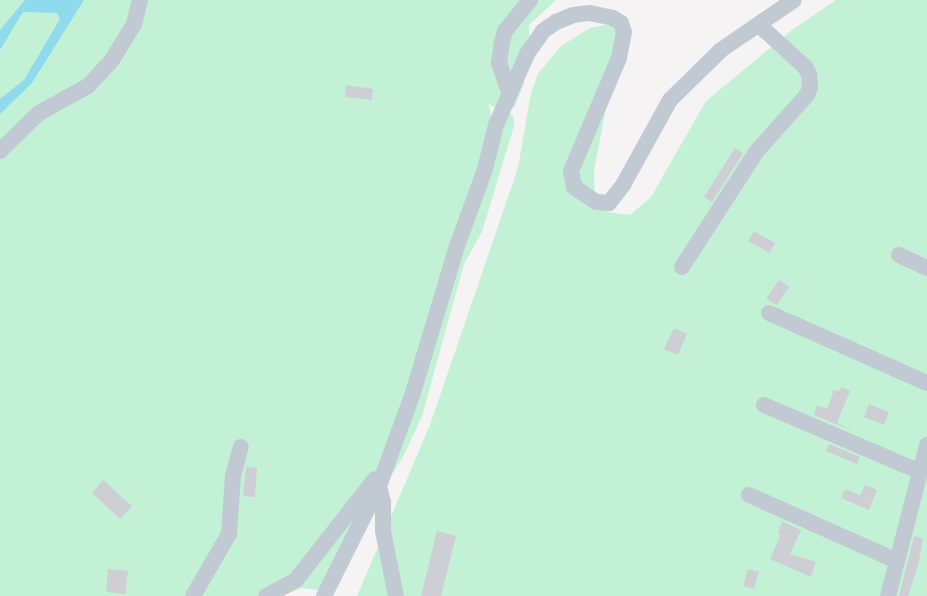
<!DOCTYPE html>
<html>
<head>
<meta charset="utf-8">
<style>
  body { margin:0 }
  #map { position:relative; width:927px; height:596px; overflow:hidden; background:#f5f3f3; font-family:"Public Sans",sans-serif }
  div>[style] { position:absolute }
  .green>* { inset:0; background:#c3f1d5 }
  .water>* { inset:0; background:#90daee }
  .building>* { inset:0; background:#cdcfd5 }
  .minor>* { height:16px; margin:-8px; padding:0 8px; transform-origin:8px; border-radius:8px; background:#c1cad2 }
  span { translate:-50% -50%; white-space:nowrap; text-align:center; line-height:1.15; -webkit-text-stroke:4.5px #fff; paint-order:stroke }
</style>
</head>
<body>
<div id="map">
  <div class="green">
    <i style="clip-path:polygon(0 0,556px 0,529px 25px,529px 52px,520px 72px,524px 84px,514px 108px,499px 110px,489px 104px,492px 120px,510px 113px,514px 118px,514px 126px,482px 232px,464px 264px,422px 416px,403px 457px,318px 590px,302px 588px,281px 596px,0 596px)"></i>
    <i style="clip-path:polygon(836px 0,927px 0,927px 596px,357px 596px,430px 425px,518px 168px,531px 93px,538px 74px,561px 46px,590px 28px,611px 24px,620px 35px,594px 171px,595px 200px,608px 212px,630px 215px,651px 197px,706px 101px,792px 30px)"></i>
  </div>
  <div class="water">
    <i style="clip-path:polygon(25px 0,84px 0,32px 83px,0 114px,0 99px,24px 80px,60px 19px,57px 13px,23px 12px,0 50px,0 30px)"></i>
  </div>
  <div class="building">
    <i style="clip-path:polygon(346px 85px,373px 89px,372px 100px,345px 97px)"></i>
    <i style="clip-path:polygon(735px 148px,743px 153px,712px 202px,704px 197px)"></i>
    <i style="clip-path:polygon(754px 231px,775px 243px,770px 253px,748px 241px)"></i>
    <i style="clip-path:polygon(779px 280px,789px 287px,777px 305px,766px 299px)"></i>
    <i style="clip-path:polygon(674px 328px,687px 334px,678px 355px,664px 349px)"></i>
    <i style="clip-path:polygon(841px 387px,850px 391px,837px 423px,852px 431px,814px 415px,817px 405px,827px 409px,834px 390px,839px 391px)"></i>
    <i style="clip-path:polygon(869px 404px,889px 412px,884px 425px,864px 417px)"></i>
    <i style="clip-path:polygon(829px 444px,860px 457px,857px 464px,826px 451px)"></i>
    <i style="clip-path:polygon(246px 467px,257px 468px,255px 497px,243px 496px)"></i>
    <i style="clip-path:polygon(103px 480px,132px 506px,120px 519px,92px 493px)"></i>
    <i style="clip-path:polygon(865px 485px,877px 490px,869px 510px,841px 498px,845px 489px,860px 495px)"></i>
    <i style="clip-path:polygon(782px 521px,801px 530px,790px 554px,816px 562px,811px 577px,770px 559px,780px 536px,778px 533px)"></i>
    <i style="clip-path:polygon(437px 531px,456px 536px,441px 596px,421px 596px)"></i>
    <i style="clip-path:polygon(914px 536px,923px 538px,918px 566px,908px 596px,899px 596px)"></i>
    <i style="clip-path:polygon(108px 569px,128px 571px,125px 594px,106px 592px)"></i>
    <i style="clip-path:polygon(748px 569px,759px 572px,754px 589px,743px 586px)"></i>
  </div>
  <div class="minor">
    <i style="left:509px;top:92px;width:31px;rotate:-109deg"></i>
    <i style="left:499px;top:63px;width:21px;rotate:-82deg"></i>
    <i style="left:502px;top:42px;width:11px;rotate:-75deg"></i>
    <i style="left:505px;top:31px;width:40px;rotate:-51deg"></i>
    <i style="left:0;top:151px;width:54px;rotate:-44.3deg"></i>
    <i style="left:39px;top:113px;width:56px;rotate:-28.9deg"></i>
    <i style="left:88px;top:86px;width:35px;rotate:-47deg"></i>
    <i style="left:112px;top:60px;width:42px;rotate:-58.6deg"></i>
    <i style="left:134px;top:24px;width:25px;rotate:-76deg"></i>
    <i style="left:899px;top:255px;width:31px;rotate:25deg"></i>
    <i style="left:682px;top:267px;width:137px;rotate:-57.2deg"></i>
    <i style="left:756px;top:152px;width:76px;rotate:-48.2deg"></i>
    <i style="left:807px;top:95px;width:9px;rotate:-69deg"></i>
    <i style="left:810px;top:87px;width:13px;rotate:-94deg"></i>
    <i style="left:809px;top:74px;width:8px;rotate:-120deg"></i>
    <i style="left:805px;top:67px;width:62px;rotate:-137.6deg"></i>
    <i style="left:769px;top:313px;width:173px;rotate:23.9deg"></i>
    <i style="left:764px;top:405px;width:170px;rotate:23.2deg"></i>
    <i style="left:379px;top:486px;width:16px;rotate:76deg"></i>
    <i style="left:383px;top:502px;width:29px;rotate:90deg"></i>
    <i style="left:383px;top:531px;width:66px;rotate:78.7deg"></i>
    <i style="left:749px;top:495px;width:162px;rotate:24deg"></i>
    <i style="left:193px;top:596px;width:72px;rotate:-59.9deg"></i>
    <i style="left:229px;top:534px;width:58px;rotate:-86.1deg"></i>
    <i style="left:233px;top:476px;width:30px;rotate:-75deg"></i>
    <i style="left:266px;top:596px;width:34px;rotate:-28deg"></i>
    <i style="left:296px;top:580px;width:128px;rotate:-52deg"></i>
    <i style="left:324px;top:596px;width:123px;rotate:-63.4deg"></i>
    <i style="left:379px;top:486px;width:96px;rotate:-69.9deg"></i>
    <i style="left:412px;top:396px;width:157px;rotate:-73.3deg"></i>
    <i style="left:457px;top:246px;width:82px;rotate:-70deg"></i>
    <i style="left:485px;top:169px;width:45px;rotate:-76deg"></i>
    <i style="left:496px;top:125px;width:77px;rotate:-66.4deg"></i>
    <i style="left:527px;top:54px;width:28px;rotate:-55deg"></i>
    <i style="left:543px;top:31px;width:16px;rotate:-35deg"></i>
    <i style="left:556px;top:22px;width:18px;rotate:-22deg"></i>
    <i style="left:573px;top:15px;width:17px;rotate:-7deg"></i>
    <i style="left:590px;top:13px;width:24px;rotate:12deg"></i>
    <i style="left:613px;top:18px;width:9px;rotate:32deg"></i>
    <i style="left:621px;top:23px;width:9px;rotate:72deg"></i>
    <i style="left:624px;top:32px;width:26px;rotate:101deg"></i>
    <i style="left:619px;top:58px;width:123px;rotate:113deg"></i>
    <i style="left:571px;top:171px;width:16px;rotate:79deg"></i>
    <i style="left:574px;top:187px;width:27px;rotate:34deg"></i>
    <i style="left:596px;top:202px;width:13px;rotate:4deg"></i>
    <i style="left:609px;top:203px;width:23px;rotate:-52deg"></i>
    <i style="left:623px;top:185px;width:97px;rotate:-61.1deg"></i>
    <i style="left:670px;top:100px;width:71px;rotate:-44.4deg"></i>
    <i style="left:721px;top:50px;width:88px;rotate:-34.4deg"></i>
    <i style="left:888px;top:596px;width:156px;rotate:-75.5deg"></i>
  </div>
</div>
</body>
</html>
